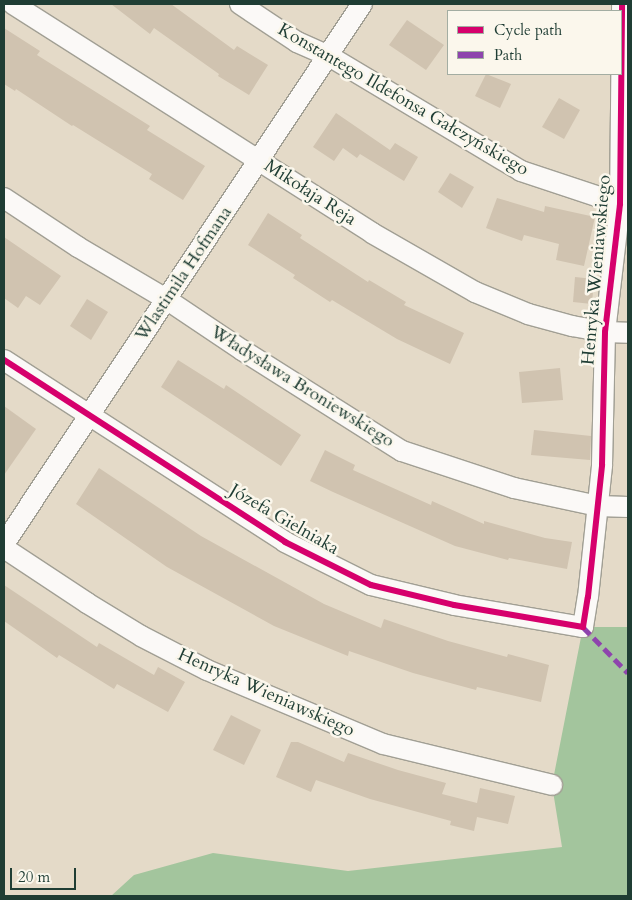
<!DOCTYPE html>
<html>
<head>
<meta charset="utf-8">
<style>
  body { margin:0 }
  #map { position:relative; width:632px; height:900px; overflow:hidden; background:#e4dac8; font-family:Cardo,serif }
  div>[style] { position:absolute }
  .forest>* { inset:0; background:#a3c59d }
  .building>* { inset:0; background:#d0c3b0 }
  .roads { filter:drop-shadow(1px 0 #a19f94) drop-shadow(-1px 0 #a19f94) drop-shadow(0 1px #a19f94) drop-shadow(0 -1px #a19f94) }
  .street>* { height:20px; margin:-10px; padding:0 10px; transform-origin:10px; border-radius:10px; background:#fbf9f7 }
  .quiet>* { height:5px; margin-top:-2.5px; transform-origin:0; background:repeating-linear-gradient(90deg,#8e44ad 0 10px,transparent 0 15px) }
  .cycleway>* { height:6px; margin:-3px; padding:0 3px; transform-origin:3px; border-radius:3px; background:#d6006c }
  span { translate:-50% -50%; white-space:nowrap; text-align:center; line-height:1.15; -webkit-text-stroke:5px #fbf7ec; paint-order:stroke }
  .street-label { font-size:18px; color:#1f3d34 }
  .frame { position:absolute; inset:0; border:5px solid #1f3d34; pointer-events:none }
  .legend { position:absolute; left:447px; top:10px; width:175px; height:65px; box-sizing:border-box; background:#fbf7ec; border:1px solid #a3ada2; margin:0; padding:6px 9px; list-style:none; font-size:15px; color:#1f3d34 }
  .legend li { display:flex; align-items:center; gap:10px; height:25px }
  .legend b { width:25px; border:1px solid #a3ada2 }
  .scale { position:absolute; left:10px; top:868px; width:66px; height:22px; box-sizing:border-box; border:2px solid #1f3d34; border-top:0; padding-left:6px; font-size:15px; line-height:18px; white-space:nowrap; color:#1f3d34; -webkit-text-stroke:4px #fbf7ec; paint-order:stroke }
</style>
</head>
<body>
<div id="map">
  <div class="forest">
    <i style="clip-path:polygon(583px 627px,628px 627px,628px 896px,111px 896px,134px 875px,213px 853px,348px 871px,562px 847px,552px 785px)"></i>
  </div>
  <div class="building">
    <i style="clip-path:polygon(111px 4px,171px 4px,234px 50px,237px 46px,268px 65px,249px 95px,218px 76px,219px 74px,154px 28px,150px 34px)"></i>
    <i style="clip-path:polygon(407px 20px,444px 45px,426px 70px,389px 45px)"></i>
    <i style="clip-path:polygon(4px 28px,40px 51px,37px 55px,150px 126px,147px 130px,205px 166px,183px 200px,149px 179px,152px 174px,73px 125px,72px 126px,16px 89px,15px 91px,4px 84px)"></i>
    <i style="clip-path:polygon(486px 74px,511px 84px,500px 108px,475px 96px)"></i>
    <i style="clip-path:polygon(559px 98px,580px 110px,564px 139px,542px 127px)"></i>
    <i style="clip-path:polygon(336px 113px,390px 150px,395px 143px,418px 157px,404px 181px,360px 154px,357px 158px,343px 148px,334px 161px,313px 147px)"></i>
    <i style="clip-path:polygon(450px 173px,474px 187px,462px 208px,438px 192px)"></i>
    <i style="clip-path:polygon(497px 198px,544px 212px,545px 206px,595px 217px,584px 266px,556px 260px,559px 244px,524px 235px,522px 241px,486px 228px)"></i>
    <i style="clip-path:polygon(268px 213px,302px 235px,300px 238px,368px 282px,369px 280px,406px 302px,404px 305px,464px 333px,450px 364px,397px 339px,332px 300px,330px 302px,293px 278px,295px 275px,248px 245px)"></i>
    <i style="clip-path:polygon(4px 237px,61px 276px,40px 305px,26px 296px,18px 308px,4px 298px)"></i>
    <i style="clip-path:polygon(575px 277px,594px 279px,592px 304px,573px 302px)"></i>
    <i style="clip-path:polygon(87px 299px,108px 312px,91px 340px,70px 326px)"></i>
    <i style="clip-path:polygon(178px 360px,224px 389px,226px 385px,301px 435px,281px 466px,161px 387px)"></i>
    <i style="clip-path:polygon(560px 368px,563px 400px,522px 403px,519px 372px)"></i>
    <i style="clip-path:polygon(4px 406px,36px 429px,4px 475px)"></i>
    <i style="clip-path:polygon(534px 430px,591px 436px,590px 460px,531px 455px)"></i>
    <i style="clip-path:polygon(325px 450px,355px 465px,353px 470px,431px 505px,432px 501px,484px 524px,484px 521px,545px 538px,572px 542px,567px 569px,509px 558px,508px 560px,455px 546px,333px 492px,310px 481px)"></i>
    <i style="clip-path:polygon(99px 468px,201px 536px,324px 604px,381px 628px,384px 619px,448px 641px,507px 657px,508px 654px,549px 665px,541px 702px,477px 687px,476px 690px,413px 673px,349px 651px,348px 656px,274px 626px,167px 567px,76px 504px)"></i>
    <i style="clip-path:polygon(4px 585px,97px 647px,99px 643px,154px 675px,158px 667px,185px 682px,168px 712px,117px 684px,114px 689px,59px 655px,57px 658px,4px 621px)"></i>
    <i style="clip-path:polygon(231px 715px,261px 730px,244px 765px,213px 750px)"></i>
    <i style="clip-path:polygon(291px 742px,298px 742px,344px 762px,348px 753px,398px 770px,446px 783px,442px 794px,477px 803px,480px 788px,515px 796px,508px 824px,477px 817px,474px 831px,450px 825px,451px 821px,370px 799px,316px 780px,311px 792px,276px 777px)"></i>
  </div>
  <div class="roads">
    <div class="street">
      <i style="left:13px;top:4px;width:426px;rotate:32.5deg"></i>
      <i style="left:372px;top:233px;width:119px;rotate:29.8deg"></i>
      <i style="left:475px;top:292px;width:57px;rotate:22.5deg"></i>
      <i style="left:528px;top:314px;width:46px;rotate:15.3deg"></i>
      <i style="left:572px;top:326px;width:34px;rotate:10deg"></i>
      <i style="left:605px;top:332px;width:23px;rotate:2deg"></i>
      <i style="left:240px;top:4px;width:69px;rotate:33.7deg"></i>
      <i style="left:297px;top:42px;width:35px;rotate:24deg"></i>
      <i style="left:329px;top:56px;width:224px;rotate:30.9deg"></i>
      <i style="left:521px;top:171px;width:104px;rotate:18.4deg"></i>
      <i style="left:620px;top:204px;width:8px;rotate:-7deg"></i>
      <i style="left:4px;top:198px;width:89px;rotate:33.5deg"></i>
      <i style="left:78px;top:247px;width:102px;rotate:30.6deg"></i>
      <i style="left:166px;top:299px;width:92px;rotate:33.9deg"></i>
      <i style="left:242px;top:350px;width:189px;rotate:32.3deg"></i>
      <i style="left:402px;top:451px;width:118px;rotate:18.3deg"></i>
      <i style="left:514px;top:488px;width:86px;rotate:12.1deg"></i>
      <i style="left:598px;top:506px;width:30px;rotate:2deg"></i>
      <i style="left:4px;top:360px;width:335px;rotate:32.9deg"></i>
      <i style="left:285px;top:542px;width:96px;rotate:26.6deg"></i>
      <i style="left:371px;top:585px;width:85px;rotate:13.5deg"></i>
      <i style="left:454px;top:605px;width:131px;rotate:9.7deg"></i>
      <i style="left:583px;top:627px;width:30px;rotate:-81deg"></i>
      <i style="left:588px;top:597px;width:133px;rotate:-83.9deg"></i>
      <i style="left:602px;top:465px;width:133px;rotate:-88.7deg"></i>
      <i style="left:605px;top:332px;width:129px;rotate:-83.3deg"></i>
      <i style="left:620px;top:204px;width:200px;rotate:-89.4deg"></i>
      <i style="left:4px;top:544px;width:648px;rotate:-56.46deg"></i>
      <i style="left:4px;top:548px;width:100px;rotate:33.5deg"></i>
      <i style="left:87px;top:603px;width:63px;rotate:31.4deg"></i>
      <i style="left:141px;top:636px;width:74px;rotate:27.3deg"></i>
      <i style="left:207px;top:670px;width:191px;rotate:22.8deg"></i>
      <i style="left:383px;top:744px;width:174px;rotate:13.6deg"></i>
    </div>
  </div>
  <div class="quiet">
    <i style="left:583px;top:627px;width:64px;rotate:45.6deg"></i>
  </div>
  <div class="cycleway">
    <i style="left:4px;top:360px;width:335px;rotate:32.9deg"></i>
    <i style="left:285px;top:542px;width:96px;rotate:26.6deg"></i>
    <i style="left:371px;top:585px;width:85px;rotate:13.5deg"></i>
    <i style="left:454px;top:605px;width:131px;rotate:9.7deg"></i>
    <i style="left:583px;top:627px;width:30px;rotate:-81deg"></i>
    <i style="left:588px;top:597px;width:133px;rotate:-83.9deg"></i>
    <i style="left:602px;top:465px;width:133px;rotate:-88.7deg"></i>
    <i style="left:605px;top:332px;width:129px;rotate:-83.3deg"></i>
    <i style="left:620px;top:204px;width:200px;rotate:-89.4deg"></i>
  </div>
  <div class="street-label">
    <span style="left:403px;top:100px;rotate:30deg">Konstantego Ildefonsa Gałczyńskiego</span>
    <span style="left:310px;top:193px;rotate:33deg">Mikołaja Reja</span>
    <span style="left:597px;top:270px;rotate:-85deg">Henryka Wieniawskiego</span>
    <span style="left:184px;top:274px;rotate:-56deg">Wlastimila Hofmana</span>
    <span style="left:302px;top:387px;rotate:32deg">Władysława Broniewskiego</span>
    <span style="left:284px;top:520px;rotate:30deg">Józefa Gielniaka</span>
    <span style="left:266px;top:693px;rotate:24deg">Henryka Wieniawskiego</span>
  </div>
  <div class="frame"></div>
  <ul class="legend">
  <li><b style="height:6px;background:#d6006c"></b>Cycle path</li>
  <li><b style="height:6px;background:#8e44ad"></b>Path</li>
  </ul>
  <div class="scale">20 m</div>
</div>
</body>
</html>
